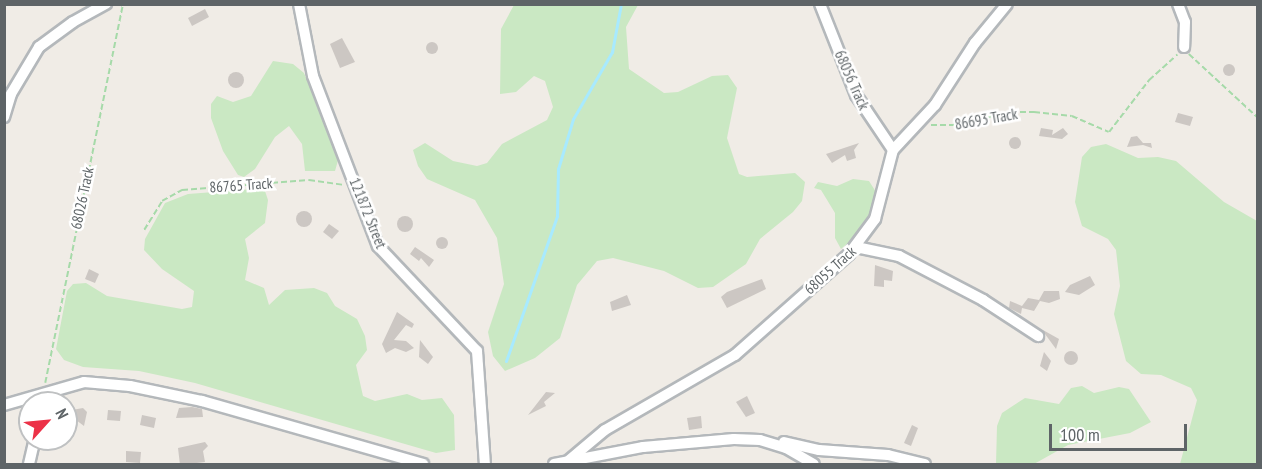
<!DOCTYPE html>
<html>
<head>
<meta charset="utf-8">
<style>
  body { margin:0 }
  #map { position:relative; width:1262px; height:469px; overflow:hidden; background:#f0ece6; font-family:"PT Sans Narrow",sans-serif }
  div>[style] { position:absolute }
  .green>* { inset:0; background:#cae8c3 }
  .stream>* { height:3px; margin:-1.5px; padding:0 1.5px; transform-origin:1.5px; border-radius:1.5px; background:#a8eaff }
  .building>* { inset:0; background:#ccc7c3 }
  .round { border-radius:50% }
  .path>* { height:1.5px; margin-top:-0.75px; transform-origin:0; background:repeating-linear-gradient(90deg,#a6daa9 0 6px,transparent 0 9px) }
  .roads { filter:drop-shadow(2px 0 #b4b8bb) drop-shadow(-2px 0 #b4b8bb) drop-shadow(0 2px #b4b8bb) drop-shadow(0 -2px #b4b8bb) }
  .minor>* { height:10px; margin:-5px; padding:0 5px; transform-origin:5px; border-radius:5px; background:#fff }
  span { translate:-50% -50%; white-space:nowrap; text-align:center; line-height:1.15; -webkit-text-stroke:5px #fff; paint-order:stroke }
  .street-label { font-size:15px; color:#5e6467 }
  .frame { position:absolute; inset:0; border:6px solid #5e6467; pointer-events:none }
  .north { position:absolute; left:18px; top:391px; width:60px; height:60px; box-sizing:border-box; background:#fff; border:2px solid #bfc1c2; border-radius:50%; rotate:63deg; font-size:16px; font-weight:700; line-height:24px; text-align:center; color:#5e6467 }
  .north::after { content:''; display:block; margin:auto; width:21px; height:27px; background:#ec3147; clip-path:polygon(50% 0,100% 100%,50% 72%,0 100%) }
  .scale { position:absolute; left:1049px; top:424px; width:138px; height:27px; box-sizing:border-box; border:3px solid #5e6467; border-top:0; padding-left:8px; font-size:18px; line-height:21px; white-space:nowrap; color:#5e6467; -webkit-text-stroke:4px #fff; paint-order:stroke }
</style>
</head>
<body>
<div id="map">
  <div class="green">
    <i style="clip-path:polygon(514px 5px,638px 5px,626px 27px,629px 69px,664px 93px,678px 92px,712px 76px,728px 75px,737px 88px,727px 138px,739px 174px,747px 177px,795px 173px,805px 182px,802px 201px,793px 212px,760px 239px,746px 264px,713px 287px,698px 288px,664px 271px,613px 258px,597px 261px,577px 285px,560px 338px,535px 358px,505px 371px,493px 356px,488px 332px,504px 284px,497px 238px,475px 200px,427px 179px,418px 166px,413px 150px,425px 143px,453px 161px,477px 166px,487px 163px,502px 144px,547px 120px,553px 107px,545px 81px,534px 76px,516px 92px,500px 94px,501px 29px)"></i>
    <i style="clip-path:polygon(273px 61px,293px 64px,304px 73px,339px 157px,335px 171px,305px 171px,302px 144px,289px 126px,275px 137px,255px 169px,244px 177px,238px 175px,223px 151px,211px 118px,211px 104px,217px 96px,233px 102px,251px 96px)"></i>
    <i style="clip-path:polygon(1106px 144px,1138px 158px,1158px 157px,1176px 161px,1224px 202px,1257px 221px,1257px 464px,1180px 464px,1197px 400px,1191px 388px,1161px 375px,1141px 374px,1126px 361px,1114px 314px,1120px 286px,1116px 250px,1108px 239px,1082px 226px,1075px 202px,1082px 157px,1091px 147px)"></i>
    <i style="clip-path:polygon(853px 179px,869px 181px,876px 192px,871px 214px,862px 230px,841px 249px,835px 238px,835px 213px,821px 190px,814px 188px,818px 182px,837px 186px)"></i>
    <i style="clip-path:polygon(264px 188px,268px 200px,265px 223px,245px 239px,249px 258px,245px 280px,264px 288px,269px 305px,285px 290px,314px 288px,327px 293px,335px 306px,357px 319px,365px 336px,367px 350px,356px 365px,363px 396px,375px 401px,407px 394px,422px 400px,442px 398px,454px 415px,455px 450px,436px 453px,195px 383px,139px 371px,83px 367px,64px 360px,56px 349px,67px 291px,73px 284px,86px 283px,107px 296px,182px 309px,192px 307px,194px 291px,162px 269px,144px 250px,145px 239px,165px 203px,188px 194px)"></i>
    <i style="clip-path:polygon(1082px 386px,1094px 393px,1119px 387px,1129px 389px,1151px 422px,1130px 433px,1068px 445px,1034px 464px,996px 464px,997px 426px,1002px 413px,1025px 398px,1059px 404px,1071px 388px)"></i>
  </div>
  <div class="stream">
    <i style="left:506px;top:361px;width:154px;rotate:-70.6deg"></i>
    <i style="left:557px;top:216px;width:47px;rotate:-88.8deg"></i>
    <i style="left:558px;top:169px;width:52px;rotate:-73.3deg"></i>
    <i style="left:573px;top:119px;width:78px;rotate:-59.8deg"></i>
    <i style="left:612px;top:52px;width:49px;rotate:-79.4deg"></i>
  </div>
  <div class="building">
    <i style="clip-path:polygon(205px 9px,209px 17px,192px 26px,188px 18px)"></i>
    <i style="clip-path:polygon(342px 38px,355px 62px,340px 68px,330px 44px)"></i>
    <i class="round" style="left:426px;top:42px;width:12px;height:12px"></i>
    <i class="round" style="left:1223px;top:64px;width:12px;height:12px"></i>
    <i class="round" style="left:228px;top:72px;width:16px;height:16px"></i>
    <i style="clip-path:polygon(1178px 113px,1193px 117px,1190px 126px,1175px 122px)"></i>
    <i style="clip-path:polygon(1041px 128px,1053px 130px,1052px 135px,1063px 128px,1068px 134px,1062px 139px,1039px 136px)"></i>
    <i style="clip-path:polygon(1137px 136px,1143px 143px,1151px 143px,1152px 148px,1143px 145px,1127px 147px,1131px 137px)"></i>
    <i class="round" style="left:1009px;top:137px;width:12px;height:12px"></i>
    <i style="clip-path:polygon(859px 143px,854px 150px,856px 158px,847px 161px,845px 155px,832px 163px,826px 154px)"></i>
    <i class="round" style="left:296px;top:211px;width:16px;height:16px"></i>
    <i class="round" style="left:397px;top:216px;width:16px;height:16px"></i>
    <i style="clip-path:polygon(329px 224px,339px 231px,332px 239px,323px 232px)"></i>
    <i class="round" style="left:436px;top:237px;width:12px;height:12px"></i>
    <i style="clip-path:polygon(415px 247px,434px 260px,429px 267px,421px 258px,419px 261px,410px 254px)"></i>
    <i style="clip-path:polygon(875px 265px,893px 271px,892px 281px,884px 280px,884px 287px,874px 286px)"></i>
    <i style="clip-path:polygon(89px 269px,99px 274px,95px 283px,85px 279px)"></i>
    <i style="clip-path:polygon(1090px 276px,1095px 285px,1079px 295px,1065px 292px,1070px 285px)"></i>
    <i style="clip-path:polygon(762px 279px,766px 289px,727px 308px,721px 297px,727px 292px)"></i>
    <i style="clip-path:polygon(1044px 291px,1059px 291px,1060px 299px,1049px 303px,1040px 301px,1034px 311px,1022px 308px,1021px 314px,1009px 308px,1010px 301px,1022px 306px,1028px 298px,1039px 300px)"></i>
    <i style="clip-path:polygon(627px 295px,631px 305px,612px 311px,610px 302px)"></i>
    <i style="clip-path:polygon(397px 312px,414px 324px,412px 328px,406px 325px,394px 340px,406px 341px,414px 348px,406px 352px,395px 348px,386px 353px,382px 344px)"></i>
    <i style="clip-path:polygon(1043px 330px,1059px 339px,1056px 349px,1045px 334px)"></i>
    <i style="clip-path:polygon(420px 340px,433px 357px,428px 364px,419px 357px)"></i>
    <i class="round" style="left:1064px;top:351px;width:14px;height:14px"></i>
    <i style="clip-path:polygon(1044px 352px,1051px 361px,1047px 371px,1040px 366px)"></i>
    <i style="clip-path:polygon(546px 392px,555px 393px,544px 402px,546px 406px,528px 415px)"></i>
    <i style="clip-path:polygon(747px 396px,755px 413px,746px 417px,736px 402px)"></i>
    <i style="clip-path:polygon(192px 407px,202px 409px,203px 417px,176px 418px,179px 408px)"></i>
    <i style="clip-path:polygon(83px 408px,87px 412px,84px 426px,72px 417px,72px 410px)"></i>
    <i style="clip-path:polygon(108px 410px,121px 411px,120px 421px,107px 420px)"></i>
    <i style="clip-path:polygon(142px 415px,156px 418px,154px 428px,140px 425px)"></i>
    <i style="clip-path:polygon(701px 416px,702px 428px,689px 430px,687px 418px)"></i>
    <i style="clip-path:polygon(912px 425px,918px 428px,911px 446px,904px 443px)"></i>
    <i style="clip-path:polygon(205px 442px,208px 446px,203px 451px,205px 462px,180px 465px,178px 448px)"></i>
    <i style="clip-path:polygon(126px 451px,141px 452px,140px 463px,126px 462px)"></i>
  </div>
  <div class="path">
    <i style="left:1189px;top:54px;width:94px;rotate:42.8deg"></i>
    <i style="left:931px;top:125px;width:22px"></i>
    <i style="left:953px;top:125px;width:59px;rotate:-12.6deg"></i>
    <i style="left:1011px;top:112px;width:23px"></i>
    <i style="left:1034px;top:112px;width:38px;rotate:6deg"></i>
    <i style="left:1072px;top:116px;width:40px;rotate:23.4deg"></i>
    <i style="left:1109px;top:132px;width:66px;rotate:-52.4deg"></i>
    <i style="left:1149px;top:80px;width:38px;rotate:-42deg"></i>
    <i style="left:144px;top:230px;width:34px;rotate:-58deg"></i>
    <i style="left:162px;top:201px;width:23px;rotate:-29deg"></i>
    <i style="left:182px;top:190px;width:127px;rotate:-4.5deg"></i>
    <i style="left:309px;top:180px;width:35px;rotate:8deg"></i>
    <i style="left:45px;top:383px;width:387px;rotate:-78.4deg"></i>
  </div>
  <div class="roads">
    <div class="minor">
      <i style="left:299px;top:4px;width:73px;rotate:79deg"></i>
      <i style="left:313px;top:76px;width:182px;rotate:69.1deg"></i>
      <i style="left:378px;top:246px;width:144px;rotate:46.7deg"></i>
      <i style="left:477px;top:351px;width:113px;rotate:86deg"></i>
      <i style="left:820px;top:4px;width:98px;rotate:68.4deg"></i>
      <i style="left:856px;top:95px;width:66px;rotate:56.1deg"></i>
      <i style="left:1178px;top:4px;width:19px;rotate:69deg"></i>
      <i style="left:1185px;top:22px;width:25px;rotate:92deg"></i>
      <i style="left:4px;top:117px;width:24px;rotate:-73deg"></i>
      <i style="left:11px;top:94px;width:55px;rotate:-59.2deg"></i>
      <i style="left:39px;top:47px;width:42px;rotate:-36.3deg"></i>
      <i style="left:73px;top:22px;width:38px;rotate:-29deg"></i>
      <i style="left:856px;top:247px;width:44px;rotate:11.8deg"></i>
      <i style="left:899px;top:256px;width:95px;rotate:27.6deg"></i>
      <i style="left:983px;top:300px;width:66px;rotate:33.2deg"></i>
      <i style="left:4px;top:405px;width:83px;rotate:-16deg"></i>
      <i style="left:84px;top:382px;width:46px;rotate:5deg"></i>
      <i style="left:130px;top:386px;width:74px;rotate:11.8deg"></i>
      <i style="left:202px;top:401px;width:230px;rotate:15.9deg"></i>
      <i style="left:784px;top:442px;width:36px;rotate:13deg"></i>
      <i style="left:819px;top:450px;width:69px;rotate:4.1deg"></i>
      <i style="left:888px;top:455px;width:38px;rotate:14deg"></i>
      <i style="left:568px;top:461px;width:48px;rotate:-40deg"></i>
      <i style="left:605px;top:430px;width:150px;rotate:-30deg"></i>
      <i style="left:735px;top:355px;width:152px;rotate:-41.5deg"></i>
      <i style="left:849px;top:254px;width:44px;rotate:-53.4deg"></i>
      <i style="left:875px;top:219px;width:71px;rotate:-75.4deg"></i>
      <i style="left:893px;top:150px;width:62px;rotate:-47deg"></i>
      <i style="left:935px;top:105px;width:74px;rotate:-57.2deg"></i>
      <i style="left:975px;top:43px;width:50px;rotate:-50.6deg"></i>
      <i style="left:29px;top:464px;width:26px;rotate:-77deg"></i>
      <i style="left:554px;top:464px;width:91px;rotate:-10.8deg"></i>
      <i style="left:643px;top:447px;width:91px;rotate:-5deg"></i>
      <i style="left:734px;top:439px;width:26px;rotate:2deg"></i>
      <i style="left:760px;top:440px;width:27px;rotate:17deg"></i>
      <i style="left:786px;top:448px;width:32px;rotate:30deg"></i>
    </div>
  </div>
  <div class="street-label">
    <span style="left:852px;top:80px;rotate:66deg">68056 Track</span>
    <span style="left:986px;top:119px;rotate:-10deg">86693 Track</span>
    <span style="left:241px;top:185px;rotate:-4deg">86765 Track</span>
    <span style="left:82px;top:198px;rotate:-78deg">68026 Track</span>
    <span style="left:368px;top:213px;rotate:68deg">121872 Street</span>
    <span style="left:830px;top:270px;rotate:-42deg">68055 Track</span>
  </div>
  <div class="frame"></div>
  <div class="north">N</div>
  <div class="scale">100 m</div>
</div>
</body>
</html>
